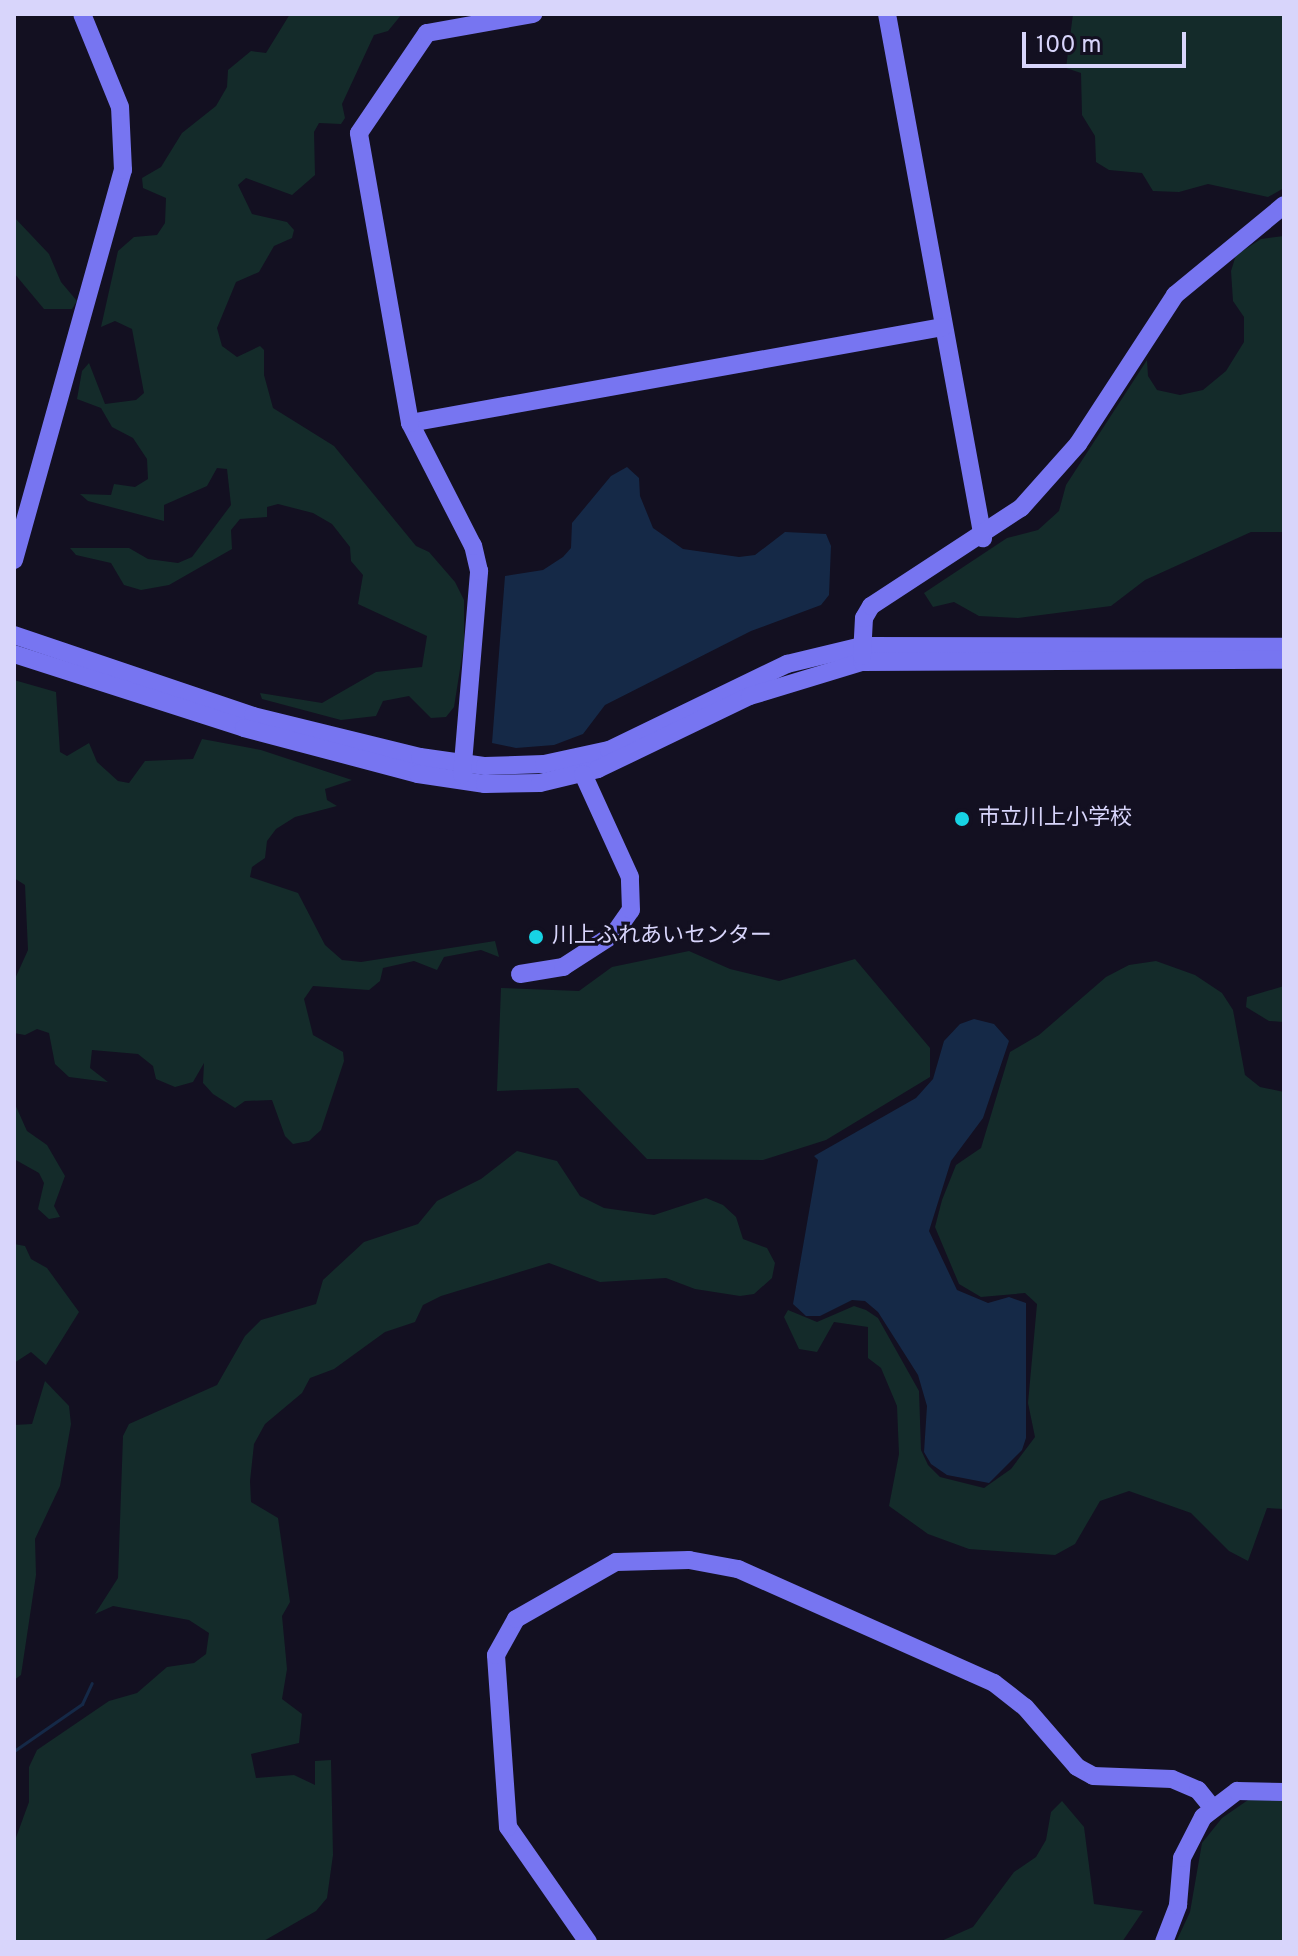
<!DOCTYPE html>
<html>
<head>
<meta charset="utf-8">
<style>
  body { margin:0 }
  #map { position:relative; width:1298px; height:1956px; overflow:hidden; background:#131021; font-family:Overpass,"Noto Sans JP",sans-serif }
  div>[style] { position:absolute }
  .green>* { inset:0; background:#142b2a }
  .water>* { inset:0; background:#152947 }
  .stream>* { height:3px; margin:-1.5px; padding:0 1.5px; transform-origin:1.5px; border-radius:1.5px; background:#152947 }
  .secondary>* { height:18px; margin:-9px; padding:0 9px; transform-origin:9px; border-radius:9px; background:#7775f1 }
  .dots>* { width:22px; height:22px; translate:-50% -50%; box-sizing:border-box; border:4px solid #131021; border-radius:50% }
  span { translate:-50% -50%; white-space:nowrap; text-align:center; line-height:1.15; -webkit-text-stroke:6px #131021; paint-order:stroke }
  .poi-label { font-size:22px; color:#d8d5fb }
  .left { translate:0 -50%; text-align:left }
  .frame { position:absolute; inset:0; border:16px solid #d8d5fb; pointer-events:none }
  .scale { position:absolute; left:1022px; top:32px; width:164px; height:36px; box-sizing:border-box; border:4px solid #d8d5fb; border-top:0; padding-left:10px; font-size:24px; line-height:28px; white-space:nowrap; color:#d8d5fb; -webkit-text-stroke:6px #131021; paint-order:stroke }
</style>
</head>
<body>
<div id="map">
  <div class="green">
    <i style="clip-path:polygon(290px 14px,402px 14px,388px 31px,374px 35px,342px 104px,345px 118px,341px 124px,319px 123px,314px 132px,315px 175px,292px 195px,246px 178px,238px 185px,252px 214px,287px 222px,294px 230px,292px 238px,274px 246px,259px 272px,236px 282px,217px 328px,222px 346px,237px 357px,260px 346px,264px 350px,264px 375px,273px 408px,334px 446px,416px 546px,429px 552px,455px 582px,464px 600px,464px 644px,454px 707px,446px 717px,431px 718px,409px 696px,383px 701px,376px 716px,341px 720px,262px 699px,260px 693px,322px 703px,376px 672px,422px 667px,427px 636px,358px 604px,363px 575px,351px 561px,350px 547px,332px 524px,313px 513px,278px 504px,267px 507px,267px 517px,240px 519px,231px 530px,232px 549px,169px 585px,141px 590px,124px 585px,111px 563px,76px 555px,70px 548px,129px 548px,148px 559px,178px 563px,192px 557px,231px 505px,227px 469px,217px 468px,207px 486px,164px 505px,164px 521px,88px 501px,80px 494px,111px 495px,114px 484px,135px 487px,148px 479px,147px 459px,133px 438px,112px 427px,101px 408px,77px 399px,82px 371px,89px 363px,105px 404px,136px 400px,144px 393px,132px 329px,115px 321px,101px 327px,118px 251px,134px 237px,157px 235px,165px 223px,166px 198px,143px 188px,142px 178px,161px 167px,182px 133px,216px 106px,227px 87px,228px 70px,251px 51px,266px 53px)"></i>
    <i style="clip-path:polygon(1073px 14px,1284px 14px,1284px 188px,1268px 197px,1208px 184px,1179px 192px,1153px 191px,1142px 173px,1109px 170px,1096px 162px,1095px 136px,1082px 115px,1081px 73px,1066px 68px)"></i>
    <i style="clip-path:polygon(14px 217px,49px 254px,61px 282px,77px 301px,72px 309px,44px 309px,14px 273px)"></i>
    <i style="clip-path:polygon(1284px 236px,1284px 532px,1251px 532px,1145px 580px,1111px 606px,1018px 618px,979px 616px,954px 602px,933px 607px,924px 593px,1007px 538px,1038px 530px,1059px 511px,1066px 485px,1147px 360px,1148px 376px,1157px 390px,1180px 395px,1203px 390px,1226px 371px,1244px 342px,1244px 317px,1233px 301px,1231px 271px,1236px 255px,1261px 239px)"></i>
    <i style="clip-path:polygon(14px 680px,56px 692px,60px 752px,67px 756px,89px 743px,97px 762px,118px 781px,129px 783px,145px 761px,193px 759px,202px 739px,261px 750px,352px 780px,325px 789px,327px 800px,337px 806px,295px 817px,276px 829px,267px 841px,265px 858px,252px 867px,250px 877px,298px 893px,325px 945px,342px 960px,361px 962px,495px 941px,499px 957px,481px 950px,444px 957px,437px 970px,414px 961px,383px 968px,380px 981px,369px 990px,313px 986px,304px 999px,313px 1035px,343px 1052px,344px 1061px,321px 1130px,309px 1141px,293px 1144px,285px 1136px,272px 1100px,245px 1101px,235px 1108px,213px 1094px,203px 1083px,204px 1063px,193px 1082px,175px 1087px,156px 1079px,153px 1066px,138px 1054px,92px 1050px,90px 1068px,108px 1082px,69px 1077px,55px 1064px,49px 1033px,37px 1029px,25px 1035px,14px 1033px,14px 981px,28px 950px,25px 885px,14px 878px)"></i>
    <i style="clip-path:polygon(689px 951px,730px 969px,779px 981px,855px 959px,930px 1048px,930px 1077px,826px 1140px,763px 1160px,647px 1159px,578px 1088px,497px 1091px,501px 988px,579px 991px,612px 967px)"></i>
    <i style="clip-path:polygon(1156px 961px,1195px 975px,1222px 993px,1233px 1010px,1245px 1075px,1260px 1087px,1284px 1092px,1284px 1509px,1267px 1508px,1248px 1561px,1229px 1551px,1191px 1513px,1129px 1491px,1100px 1501px,1075px 1544px,1055px 1555px,969px 1549px,928px 1534px,889px 1506px,899px 1454px,897px 1406px,881px 1368px,868px 1358px,868px 1327px,834px 1322px,817px 1352px,799px 1349px,784px 1317px,788px 1310px,817px 1322px,854px 1306px,866px 1310px,878px 1318px,919px 1391px,921px 1450px,928px 1465px,940px 1477px,984px 1488px,1011px 1469px,1035px 1437px,1028px 1403px,1037px 1304px,1025px 1293px,981px 1297px,959px 1284px,935px 1227px,942px 1200px,956px 1165px,981px 1148px,1010px 1052px,1039px 1035px,1106px 977px,1129px 965px)"></i>
    <i style="clip-path:polygon(1284px 986px,1284px 1022px,1269px 1021px,1246px 1007px,1247px 997px)"></i>
    <i style="clip-path:polygon(14px 1102px,27px 1131px,47px 1145px,65px 1176px,54px 1206px,60px 1217px,49px 1219px,38px 1209px,44px 1183px,39px 1173px,14px 1159px)"></i>
    <i style="clip-path:polygon(517px 1151px,557px 1161px,580px 1196px,604px 1208px,654px 1215px,706px 1198px,723px 1205px,736px 1217px,743px 1239px,767px 1248px,775px 1263px,772px 1278px,754px 1294px,740px 1296px,695px 1289px,666px 1278px,600px 1282px,549px 1263px,441px 1296px,423px 1305px,415px 1322px,385px 1332px,334px 1369px,310px 1378px,302px 1393px,265px 1424px,254px 1444px,250px 1481px,251px 1502px,278px 1518px,290px 1602px,282px 1616px,287px 1669px,282px 1699px,302px 1714px,299px 1743px,251px 1754px,256px 1778px,294px 1775px,315px 1785px,315px 1761px,331px 1760px,333px 1855px,327px 1898px,316px 1911px,262px 1942px,14px 1942px,14px 1843px,29px 1802px,29px 1767px,37px 1750px,109px 1701px,137px 1693px,167px 1667px,194px 1663px,206px 1654px,209px 1633px,189px 1620px,113px 1606px,95px 1614px,118px 1578px,123px 1436px,129px 1424px,217px 1385px,245px 1336px,261px 1320px,316px 1304px,323px 1280px,364px 1242px,418px 1224px,437px 1201px,481px 1179px)"></i>
    <i style="clip-path:polygon(14px 1244px,25px 1246px,31px 1259px,47px 1268px,79px 1312px,46px 1365px,31px 1352px,14px 1363px)"></i>
    <i style="clip-path:polygon(45px 1381px,69px 1406px,71px 1424px,60px 1486px,35px 1539px,36px 1575px,21px 1675px,14px 1680px,14px 1425px,32px 1424px)"></i>
    <i style="clip-path:polygon(1269px 1797px,1284px 1801px,1284px 1942px,1176px 1942px,1190px 1912px,1202px 1843px,1222px 1818px,1248px 1800px)"></i>
    <i style="clip-path:polygon(1062px 1801px,1084px 1827px,1094px 1904px,1143px 1911px,1122px 1942px,939px 1942px,973px 1927px,1014px 1872px,1036px 1857px,1046px 1840px,1051px 1812px)"></i>
  </div>
  <div class="water">
    <i style="clip-path:polygon(627px 467px,639px 478px,640px 496px,653px 528px,683px 549px,739px 557px,755px 555px,785px 532px,826px 534px,831px 546px,829px 595px,821px 605px,751px 631px,605px 705px,583px 734px,554px 745px,516px 748px,492px 743px,505px 576px,543px 570px,563px 557px,571px 548px,572px 523px,611px 476px)"></i>
    <i style="clip-path:polygon(974px 1019px,994px 1024px,1009px 1041px,983px 1118px,951px 1161px,929px 1231px,957px 1290px,988px 1303px,1009px 1297px,1026px 1303px,1026px 1438px,1022px 1450px,989px 1483px,947px 1475px,931px 1464px,924px 1452px,927px 1406px,918px 1375px,878px 1312px,865px 1301px,852px 1300px,820px 1316px,806px 1316px,793px 1304px,818px 1160px,814px 1156px,916px 1098px,933px 1079px,944px 1041px,960px 1024px)"></i>
  </div>
  <div class="stream">
    <i style="left:14px;top:1751px;width:83px;rotate:-34.7deg"></i>
    <i style="left:82px;top:1704px;width:23px;rotate:-65deg"></i>
  </div>
  <div class="secondary">
    <i style="left:887px;top:14px;width:533px;rotate:79.62deg"></i>
    <i style="left:410px;top:423px;width:542px;rotate:-10.21deg"></i>
    <i style="left:14px;top:560px;width:405px;rotate:-74.4deg"></i>
    <i style="left:123px;top:170px;width:63px;rotate:-92.7deg"></i>
    <i style="left:120px;top:107px;width:100px;rotate:-112.2deg"></i>
    <i style="left:14px;top:635px;width:252px;rotate:18.7deg"></i>
    <i style="left:253px;top:716px;width:172px;rotate:13.8deg"></i>
    <i style="left:420px;top:757px;width:66px;rotate:7.9deg"></i>
    <i style="left:485px;top:766px;width:59px;rotate:-1.9deg"></i>
    <i style="left:544px;top:764px;width:66px;rotate:-12.2deg"></i>
    <i style="left:609px;top:750px;width:198px;rotate:-25.8deg"></i>
    <i style="left:787px;top:664px;width:77px;rotate:-13.5deg"></i>
    <i style="left:862px;top:646px;width:422px;rotate:0.1deg"></i>
    <i style="left:14px;top:654px;width:242px;rotate:17.8deg"></i>
    <i style="left:244px;top:728px;width:180px;rotate:14.8deg"></i>
    <i style="left:418px;top:774px;width:68px;rotate:8.5deg"></i>
    <i style="left:485px;top:784px;width:55px;rotate:-1deg"></i>
    <i style="left:540px;top:783px;width:60px;rotate:-13.6deg"></i>
    <i style="left:598px;top:769px;width:169px;rotate:-25.7deg"></i>
    <i style="left:750px;top:696px;width:117px;rotate:-16.9deg"></i>
    <i style="left:862px;top:662px;width:422px;rotate:-0.3deg"></i>
    <i style="left:862px;top:656px;width:38px;rotate:-87deg"></i>
    <i style="left:864px;top:618px;width:14px;rotate:-60deg"></i>
    <i style="left:871px;top:606px;width:179px;rotate:-33.2deg"></i>
    <i style="left:1021px;top:508px;width:86px;rotate:-48.3deg"></i>
    <i style="left:1078px;top:444px;width:178px;rotate:-56.9deg"></i>
    <i style="left:1175px;top:295px;width:141px;rotate:-39.5deg"></i>
    <i style="left:462px;top:775px;width:205px;rotate:-85.2deg"></i>
    <i style="left:479px;top:571px;width:26px;rotate:-103deg"></i>
    <i style="left:473px;top:546px;width:138px;rotate:-117.1deg"></i>
    <i style="left:410px;top:423px;width:294px;rotate:-100deg"></i>
    <i style="left:359px;top:133px;width:121px;rotate:-55.8deg"></i>
    <i style="left:427px;top:33px;width:108px;rotate:-10.2deg"></i>
    <i style="left:520px;top:974px;width:44px;rotate:-9.2deg"></i>
    <i style="left:563px;top:967px;width:61px;rotate:-32.9deg"></i>
    <i style="left:614px;top:934px;width:29px;rotate:-55deg"></i>
    <i style="left:631px;top:910px;width:33px;rotate:-92deg"></i>
    <i style="left:630px;top:877px;width:113px;rotate:-114.5deg"></i>
    <i style="left:588px;top:1942px;width:140px;rotate:-124.8deg"></i>
    <i style="left:508px;top:1827px;width:172px;rotate:-94deg"></i>
    <i style="left:496px;top:1655px;width:41px;rotate:-60.9deg"></i>
    <i style="left:516px;top:1619px;width:115px;rotate:-29.7deg"></i>
    <i style="left:616px;top:1562px;width:73px;rotate:-1.6deg"></i>
    <i style="left:689px;top:1560px;width:50px;rotate:10.4deg"></i>
    <i style="left:738px;top:1569px;width:280px;rotate:24deg"></i>
    <i style="left:994px;top:1683px;width:39px;rotate:38deg"></i>
    <i style="left:1025px;top:1707px;width:79px;rotate:49.1deg"></i>
    <i style="left:1077px;top:1767px;width:18px;rotate:29deg"></i>
    <i style="left:1093px;top:1776px;width:79px;rotate:2.2deg"></i>
    <i style="left:1172px;top:1779px;width:28px;rotate:23deg"></i>
    <i style="left:1198px;top:1790px;width:22px;rotate:51deg"></i>
    <i style="left:1164px;top:1942px;width:40px;rotate:-69deg"></i>
    <i style="left:1178px;top:1905px;width:47px;rotate:-85.1deg"></i>
    <i style="left:1182px;top:1858px;width:46px;rotate:-62.9deg"></i>
    <i style="left:1203px;top:1817px;width:43px;rotate:-37.4deg"></i>
    <i style="left:1237px;top:1791px;width:47px;rotate:1.2deg"></i>
  </div>
  <div class="dots">
    <i style="left:962px;top:819px;background:#17d3e4"></i>
    <i style="left:536px;top:937px;background:#17d3e4"></i>
  </div>
  <div class="poi-label">
    <span class="left" style="left:978px;top:819px">市立川上小学校</span>
    <span class="left" style="left:552px;top:937px">川上ふれあいセンター</span>
  </div>
  <div class="frame"></div>
  <div class="scale">100 m</div>
</div>
</body>
</html>
